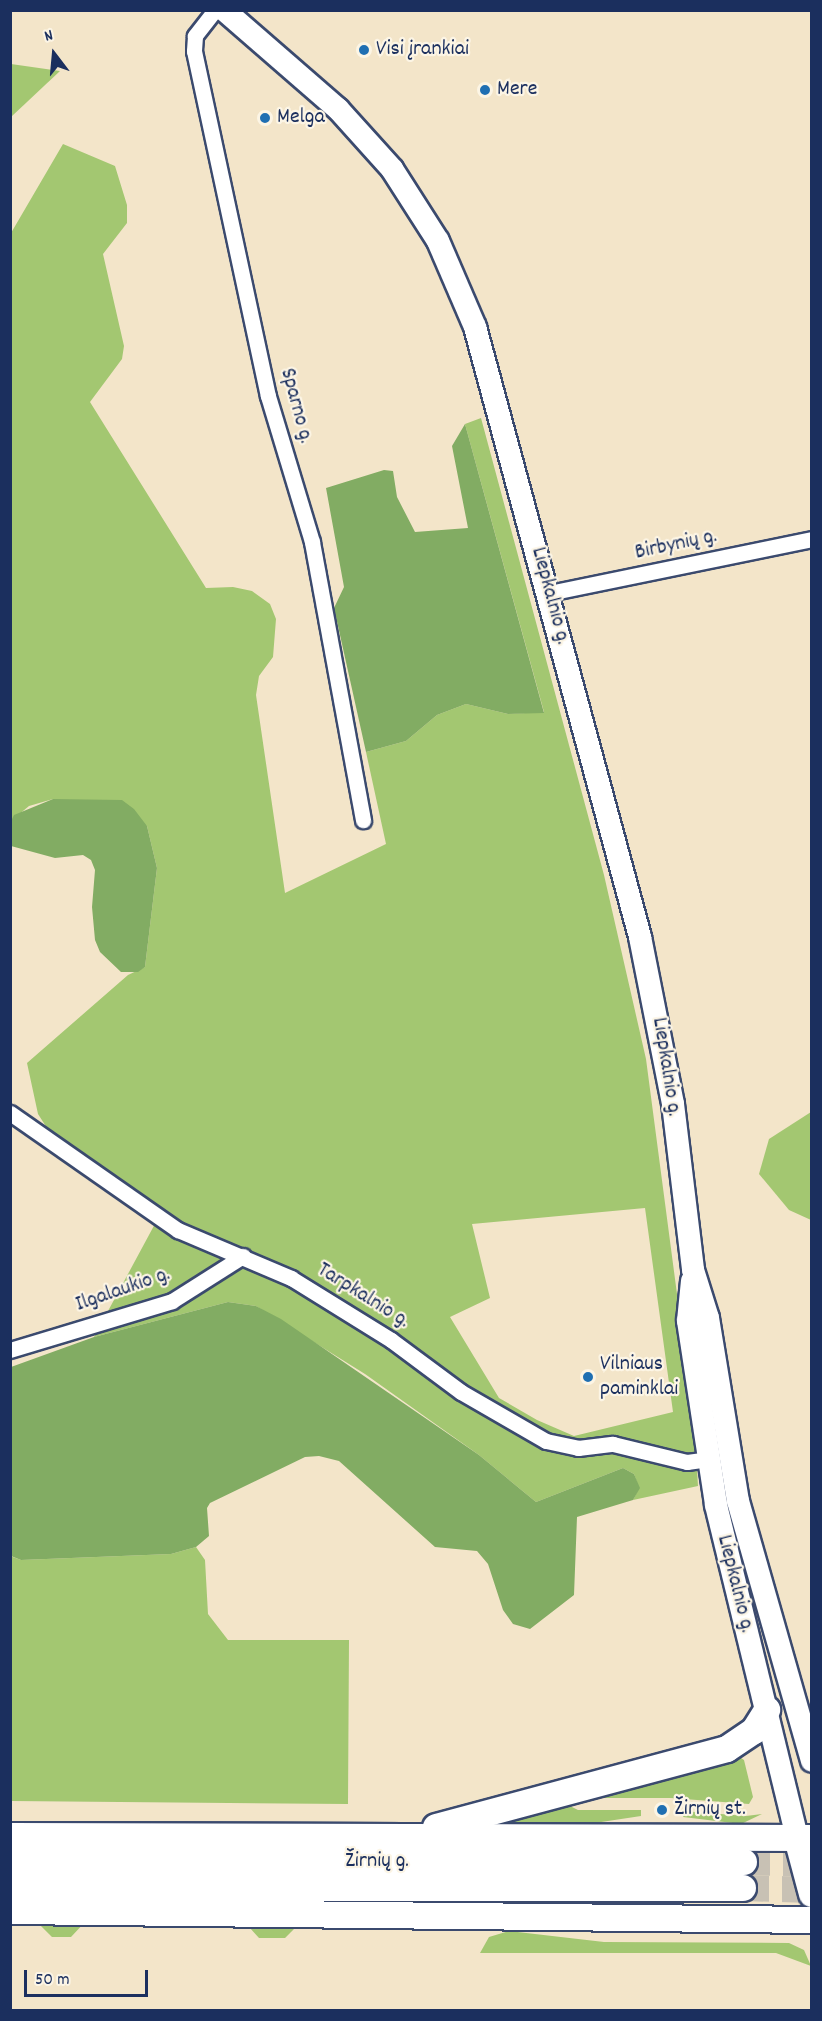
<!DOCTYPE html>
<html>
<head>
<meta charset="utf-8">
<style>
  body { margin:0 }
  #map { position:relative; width:822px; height:2021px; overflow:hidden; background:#f3e5c9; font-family:Dekko,sans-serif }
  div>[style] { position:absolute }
  .green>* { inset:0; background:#a3c771 }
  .forest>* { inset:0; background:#82ac63 }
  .highway-tunnel>* { height:26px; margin-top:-13px; transform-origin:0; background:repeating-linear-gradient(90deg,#c8c1b4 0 26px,transparent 0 39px) }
  .roads { filter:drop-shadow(2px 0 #3b4a6e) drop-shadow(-2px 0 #3b4a6e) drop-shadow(0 2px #3b4a6e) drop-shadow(0 -2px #3b4a6e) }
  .street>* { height:15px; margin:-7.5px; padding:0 7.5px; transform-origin:7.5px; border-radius:7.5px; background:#fff }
  .primary>* { height:22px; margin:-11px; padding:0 11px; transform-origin:11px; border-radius:11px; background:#fff }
  .highway>* { height:26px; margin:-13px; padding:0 13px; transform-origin:13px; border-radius:13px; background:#fff }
  .dots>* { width:16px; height:16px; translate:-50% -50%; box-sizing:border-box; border:3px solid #fcf5e5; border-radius:50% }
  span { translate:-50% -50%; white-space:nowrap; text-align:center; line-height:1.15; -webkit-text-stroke:4.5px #fcf5e5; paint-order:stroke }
  .poi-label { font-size:22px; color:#1b2f5e }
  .left { translate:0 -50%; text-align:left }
  .street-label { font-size:22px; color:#1b2f5e }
  .frame { position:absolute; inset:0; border:12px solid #1b2f5e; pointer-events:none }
  .north { position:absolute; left:24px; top:24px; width:60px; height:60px; -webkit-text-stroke:4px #fcf5e5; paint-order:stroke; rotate:344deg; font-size:16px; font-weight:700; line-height:24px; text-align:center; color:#1b2f5e }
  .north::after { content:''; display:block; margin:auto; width:21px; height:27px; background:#1b2f5e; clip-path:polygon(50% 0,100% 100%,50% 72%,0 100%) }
  .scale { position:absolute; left:24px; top:1970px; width:124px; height:27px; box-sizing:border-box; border:3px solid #1b2f5e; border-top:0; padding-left:8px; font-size:18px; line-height:21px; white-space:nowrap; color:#1b2f5e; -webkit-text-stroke:4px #fcf5e5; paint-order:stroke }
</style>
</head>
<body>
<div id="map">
  <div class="green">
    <i style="clip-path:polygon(11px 64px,60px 71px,11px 117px,10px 64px)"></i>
    <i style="clip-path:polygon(evenodd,63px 144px,115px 166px,127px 205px,127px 223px,103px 254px,124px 346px,122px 359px,90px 402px,206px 588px,233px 587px,252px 591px,270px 604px,276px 619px,273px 657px,259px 676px,256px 695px,285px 893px,386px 844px,366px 752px,406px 741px,437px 715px,466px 704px,508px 714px,544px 712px,465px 424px,481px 418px,604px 875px,646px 1059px,694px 1423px,698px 1486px,633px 1500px,639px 1488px,634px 1474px,623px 1468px,536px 1502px,479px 1455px,365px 1374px,256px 1306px,228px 1302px,94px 1337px,163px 1209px,47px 1128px,38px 1114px,27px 1063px,128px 975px,145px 967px,157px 868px,147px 826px,53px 799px,29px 806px,11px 821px,11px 233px,63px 144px,645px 1208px,673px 1412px,574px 1436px,537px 1420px,499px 1398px,450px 1317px,490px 1298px,472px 1224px,645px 1208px)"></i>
    <i style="clip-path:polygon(811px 1112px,811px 1220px,789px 1210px,759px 1174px,769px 1139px)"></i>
    <i style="clip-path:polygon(196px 1547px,205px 1560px,208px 1614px,228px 1640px,349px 1640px,348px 1804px,11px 1801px,10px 1556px,21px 1560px,171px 1554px)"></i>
    <i style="clip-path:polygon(735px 1754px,744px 1760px,753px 1797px,749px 1804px,671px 1798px,585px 1798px)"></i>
    <i style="clip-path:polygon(566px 1804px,578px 1810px,641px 1810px,641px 1816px,588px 1824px,479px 1824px)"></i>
    <i style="clip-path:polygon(683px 1811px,746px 1816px,762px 1814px,741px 1824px,683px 1817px)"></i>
    <i style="clip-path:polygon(10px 1919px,418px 1925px,423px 1930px,295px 1928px,285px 1938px,259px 1938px,250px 1928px,85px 1922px,71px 1937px,52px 1937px,37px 1922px,11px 1922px)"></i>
    <i style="clip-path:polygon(509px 1931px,604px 1942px,789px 1943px,804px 1950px,811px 1966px,776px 1953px,480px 1953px,489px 1937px)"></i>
  </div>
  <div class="forest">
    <i style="clip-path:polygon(465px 424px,544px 713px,508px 714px,466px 704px,437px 715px,406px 741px,366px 752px,334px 608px,344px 587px,326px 488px,384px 470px,393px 471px,397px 497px,415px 532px,468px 528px,452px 446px)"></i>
    <i style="clip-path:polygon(53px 799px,122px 800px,134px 809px,147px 826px,157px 868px,145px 967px,138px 972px,121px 972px,100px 952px,95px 940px,92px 907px,95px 870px,91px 860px,83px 855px,55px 858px,11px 846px,11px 821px,14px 815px)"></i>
    <i style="clip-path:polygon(228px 1302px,256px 1306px,281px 1319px,479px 1455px,536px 1502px,623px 1468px,634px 1474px,640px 1488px,633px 1500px,577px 1517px,574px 1595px,530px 1629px,513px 1624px,503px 1610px,488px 1564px,477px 1551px,435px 1547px,339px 1461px,319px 1456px,305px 1457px,210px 1503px,207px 1508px,209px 1536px,196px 1547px,171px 1554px,21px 1560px,11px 1556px,11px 1367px,94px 1337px)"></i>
  </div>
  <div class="highway-tunnel">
    <i style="left:744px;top:1862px;width:68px;rotate:1.7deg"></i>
    <i style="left:743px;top:1888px;width:69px;rotate:1.7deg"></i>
  </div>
  <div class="roads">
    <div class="street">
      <i style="left:215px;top:10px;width:33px;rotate:128deg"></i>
      <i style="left:195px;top:36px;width:15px;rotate:94deg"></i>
      <i style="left:194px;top:51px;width:353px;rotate:77.9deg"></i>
      <i style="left:268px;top:396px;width:152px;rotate:73.2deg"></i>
      <i style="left:312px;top:542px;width:283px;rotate:79.6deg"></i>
      <i style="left:549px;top:593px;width:268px;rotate:-11.6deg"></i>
      <i style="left:10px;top:1113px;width:205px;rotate:34.9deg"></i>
      <i style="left:178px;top:1230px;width:123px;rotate:23deg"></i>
      <i style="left:291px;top:1278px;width:118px;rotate:31.8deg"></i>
      <i style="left:391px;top:1340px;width:87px;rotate:36.6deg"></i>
      <i style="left:461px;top:1392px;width:98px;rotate:30deg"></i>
      <i style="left:546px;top:1441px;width:33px;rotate:12deg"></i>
      <i style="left:578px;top:1448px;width:35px;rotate:-7deg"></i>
      <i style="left:613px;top:1444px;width:76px;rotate:13.7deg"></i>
      <i style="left:687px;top:1462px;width:21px;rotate:-8deg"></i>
      <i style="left:10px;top:1350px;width:169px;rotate:-16.8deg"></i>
      <i style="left:172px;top:1301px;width:84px;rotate:-32.4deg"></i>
    </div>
    <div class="primary">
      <i style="left:224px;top:10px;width:151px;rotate:41deg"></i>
      <i style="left:338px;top:109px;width:81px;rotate:48deg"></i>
      <i style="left:392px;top:169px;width:85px;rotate:57.4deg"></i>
      <i style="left:438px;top:241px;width:94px;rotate:66.7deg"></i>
      <i style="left:475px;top:327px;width:632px;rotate:74.86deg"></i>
      <i style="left:640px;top:937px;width:170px;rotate:78.8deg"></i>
      <i style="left:673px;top:1104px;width:167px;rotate:83.1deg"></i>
      <i style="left:693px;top:1270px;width:50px;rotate:72.6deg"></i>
      <i style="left:708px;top:1318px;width:185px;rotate:80.7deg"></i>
      <i style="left:738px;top:1501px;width:270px;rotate:74.1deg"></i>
      <i style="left:692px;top:1281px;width:40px;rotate:95.7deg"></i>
      <i style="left:688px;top:1321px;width:186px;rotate:81.3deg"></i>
      <i style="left:716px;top:1505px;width:343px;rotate:76.3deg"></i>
    </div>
    <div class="highway">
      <i style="left:436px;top:1827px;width:301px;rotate:-15deg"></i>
      <i style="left:727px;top:1749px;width:32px;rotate:-34deg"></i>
      <i style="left:754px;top:1731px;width:25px;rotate:-58deg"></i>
      <i style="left:10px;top:1836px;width:802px;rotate:0.14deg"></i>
      <i style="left:797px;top:1838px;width:58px;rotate:75deg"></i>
      <i style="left:10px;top:1862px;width:734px"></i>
      <i style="left:10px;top:1888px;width:733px"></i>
      <i style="left:10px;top:1911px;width:802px;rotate:0.64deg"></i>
    </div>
  </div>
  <div class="dots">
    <i style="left:364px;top:50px;background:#1f6fb2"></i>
    <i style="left:485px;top:90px;background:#1f6fb2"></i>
    <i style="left:265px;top:118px;background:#1f6fb2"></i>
    <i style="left:588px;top:1377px;background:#1f6fb2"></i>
    <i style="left:662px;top:1810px;background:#1f6fb2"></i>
  </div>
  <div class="poi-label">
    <span class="left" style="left:376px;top:50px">Visi įrankiai</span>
    <span class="left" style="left:497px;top:90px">Mere</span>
    <span class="left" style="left:277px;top:118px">Melga</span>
    <span class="left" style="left:600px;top:1377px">Vilniaus<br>paminklai</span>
    <span class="left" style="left:674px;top:1810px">Žirnių st.</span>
  </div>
  <div class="street-label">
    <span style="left:296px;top:406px;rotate:75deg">Sparno g.</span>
    <span style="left:676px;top:545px;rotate:-12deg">Birbynių g.</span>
    <span style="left:550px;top:596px;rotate:75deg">Liepkalnio g.</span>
    <span style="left:666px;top:1067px;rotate:81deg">Liepkalnio g.</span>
    <span style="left:123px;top:1290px;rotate:-19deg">Ilgalaukio g.</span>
    <span style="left:363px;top:1296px;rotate:32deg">Tarpkalnio g.</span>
    <span style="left:735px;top:1584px;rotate:76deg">Liepkalnio g.</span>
    <span style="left:377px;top:1862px">Žirnių g.</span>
  </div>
  <div class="frame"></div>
  <div class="north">N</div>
  <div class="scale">50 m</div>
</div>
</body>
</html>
